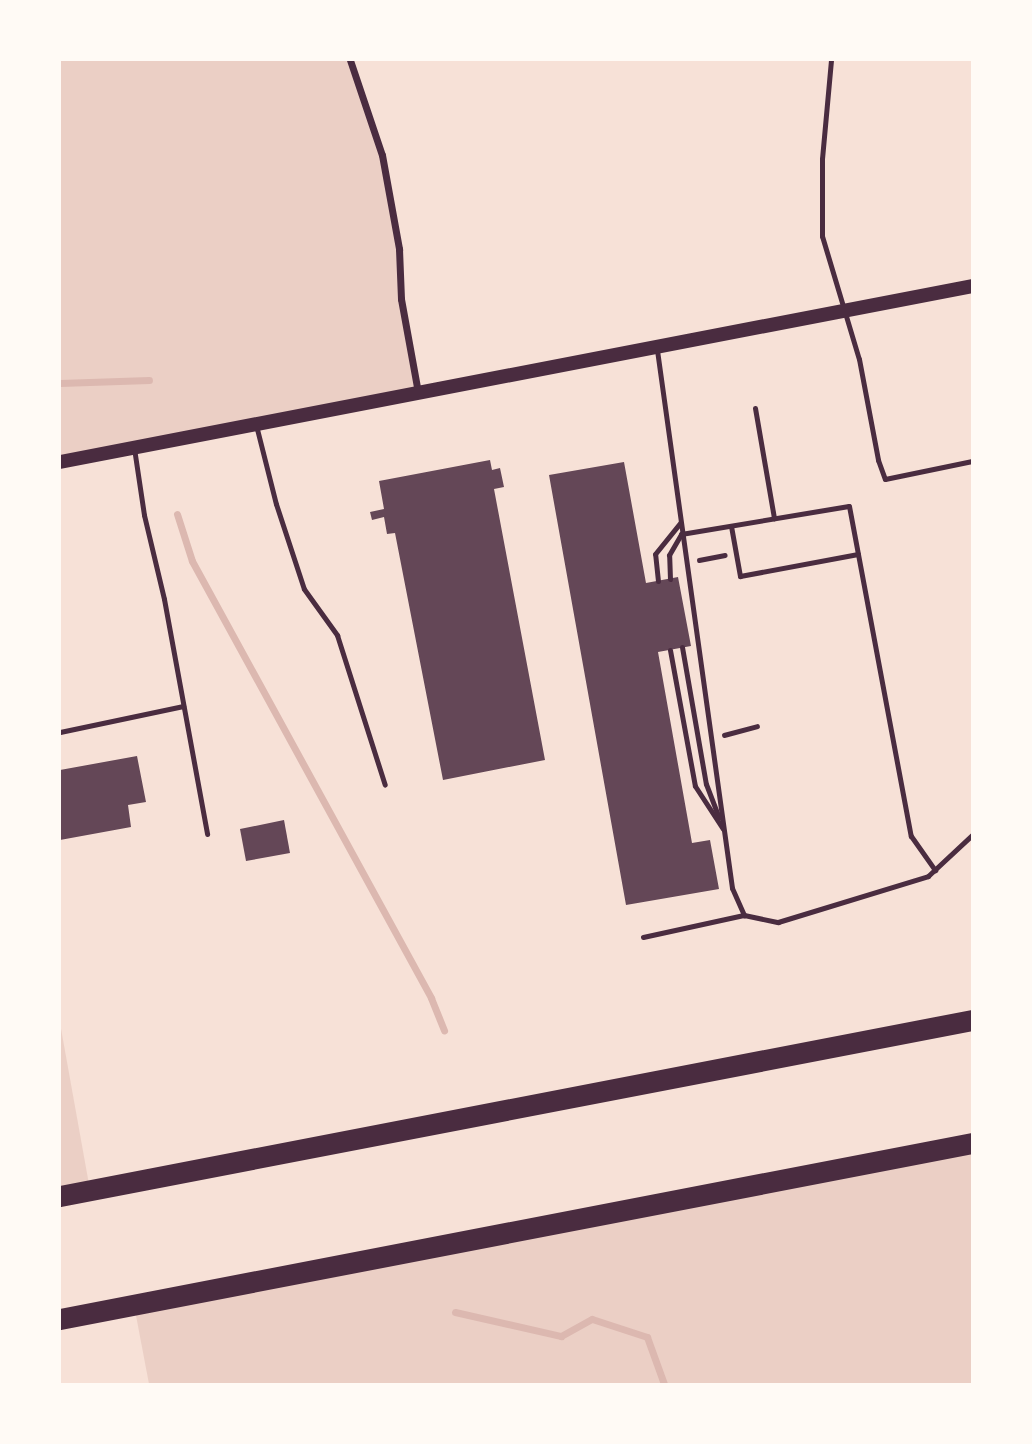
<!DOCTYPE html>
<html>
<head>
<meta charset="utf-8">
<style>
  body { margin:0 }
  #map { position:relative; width:1032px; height:1444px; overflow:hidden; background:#f7e1d7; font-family:"Nunito Sans",sans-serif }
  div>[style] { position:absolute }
  .green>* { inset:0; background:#ebcfc5 }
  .stream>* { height:7px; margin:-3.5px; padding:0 3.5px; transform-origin:3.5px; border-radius:3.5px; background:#dcb8b0 }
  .building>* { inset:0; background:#644757 }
  .path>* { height:4.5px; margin:-2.25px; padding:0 2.25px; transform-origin:2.25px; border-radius:2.25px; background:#4a2c40 }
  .service>* { height:5px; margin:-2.5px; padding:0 2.5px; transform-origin:2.5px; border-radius:2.5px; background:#4a2c40 }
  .minor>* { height:7px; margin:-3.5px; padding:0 3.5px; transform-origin:3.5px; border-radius:3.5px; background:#4a2c40 }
  .secondary>* { height:14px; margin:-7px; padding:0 7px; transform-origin:7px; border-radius:7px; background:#4a2c40 }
  .motorway>* { height:21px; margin:-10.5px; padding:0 10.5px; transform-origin:10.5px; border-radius:10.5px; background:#4a2c40 }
  span { translate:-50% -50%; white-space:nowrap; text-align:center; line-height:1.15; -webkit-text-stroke:5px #fffaf5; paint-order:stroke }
  .frame { position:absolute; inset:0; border:61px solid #fffaf5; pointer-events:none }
</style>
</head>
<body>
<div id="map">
  <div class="green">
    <i style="clip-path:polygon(60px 60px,350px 60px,382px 155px,399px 249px,401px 299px,418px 393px,60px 462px)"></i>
    <i style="clip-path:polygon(60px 1023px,90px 1190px,60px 1196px)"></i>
    <i style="clip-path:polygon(972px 1143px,972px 1384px,149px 1384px,134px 1305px)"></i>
  </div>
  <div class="stream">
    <i style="left:60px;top:383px;width:89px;rotate:-1.9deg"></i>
    <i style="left:177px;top:514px;width:49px;rotate:72.3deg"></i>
    <i style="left:192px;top:561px;width:498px;rotate:61.3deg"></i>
    <i style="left:431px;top:998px;width:35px;rotate:68deg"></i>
    <i style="left:455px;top:1312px;width:109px;rotate:12.8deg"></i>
    <i style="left:561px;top:1336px;width:35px;rotate:-29deg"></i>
    <i style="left:592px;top:1319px;width:58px;rotate:18.1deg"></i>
    <i style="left:647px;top:1337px;width:50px;rotate:70.1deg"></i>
  </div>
  <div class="building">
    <i style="clip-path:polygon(490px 460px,492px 470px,500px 468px,504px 487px,494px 489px,545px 760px,443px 780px,395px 533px,387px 534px,384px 517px,372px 520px,370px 512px,384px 509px,379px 481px)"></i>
    <i style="clip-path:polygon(624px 462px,646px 583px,678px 577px,691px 646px,658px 652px,692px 843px,710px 840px,719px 889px,626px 905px,549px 475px)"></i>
    <i style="clip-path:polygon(137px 756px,146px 802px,128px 805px,131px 827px,60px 840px,60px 770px)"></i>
    <i style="clip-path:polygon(284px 820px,290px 853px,246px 861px,240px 829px)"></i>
  </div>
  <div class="path">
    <i style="left:699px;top:560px;width:26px;rotate:-11deg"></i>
    <i style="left:724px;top:735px;width:34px;rotate:-15deg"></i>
  </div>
  <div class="service">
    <i style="left:831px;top:60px;width:99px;rotate:95.2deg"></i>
    <i style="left:822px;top:159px;width:77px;rotate:90deg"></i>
    <i style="left:822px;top:236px;width:128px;rotate:73.3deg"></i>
    <i style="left:859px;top:359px;width:103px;rotate:79.3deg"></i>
    <i style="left:878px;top:460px;width:20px;rotate:70deg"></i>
    <i style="left:885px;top:479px;width:89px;rotate:-11.7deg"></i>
    <i style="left:657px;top:350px;width:543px;rotate:82.06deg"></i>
    <i style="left:732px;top:888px;width:30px;rotate:66deg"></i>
    <i style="left:744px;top:915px;width:35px;rotate:12deg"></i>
    <i style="left:778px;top:922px;width:157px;rotate:-17deg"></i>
    <i style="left:928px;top:876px;width:60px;rotate:-43deg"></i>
    <i style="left:755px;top:408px;width:112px;rotate:80.2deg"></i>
    <i style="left:256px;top:425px;width:81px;rotate:75.8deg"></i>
    <i style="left:276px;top:504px;width:89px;rotate:71.8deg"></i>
    <i style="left:304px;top:589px;width:57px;rotate:54.3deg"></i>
    <i style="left:337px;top:635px;width:157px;rotate:72.3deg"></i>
    <i style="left:134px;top:448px;width:68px;rotate:81.5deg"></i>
    <i style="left:144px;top:515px;width:86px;rotate:76.6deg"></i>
    <i style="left:164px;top:599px;width:239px;rotate:79.6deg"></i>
    <i style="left:731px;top:526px;width:51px;rotate:79.8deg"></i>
    <i style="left:740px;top:576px;width:120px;rotate:-10.6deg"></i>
    <i style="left:670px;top:579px;width:24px;rotate:-92deg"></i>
    <i style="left:669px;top:555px;width:24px;rotate:-60deg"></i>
    <i style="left:681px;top:534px;width:170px;rotate:-9.5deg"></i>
    <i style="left:849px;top:506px;width:336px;rotate:79.4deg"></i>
    <i style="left:911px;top:836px;width:42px;rotate:54.8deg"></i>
    <i style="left:658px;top:581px;width:27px;rotate:-96deg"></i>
    <i style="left:655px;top:554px;width:40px;rotate:-51deg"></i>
    <i style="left:682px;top:647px;width:139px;rotate:80.1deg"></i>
    <i style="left:706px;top:784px;width:36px;rotate:69deg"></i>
    <i style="left:670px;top:650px;width:138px;rotate:79.6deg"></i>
    <i style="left:695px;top:786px;width:51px;rotate:56.9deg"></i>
    <i style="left:60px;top:732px;width:126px;rotate:-11.9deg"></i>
    <i style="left:643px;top:937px;width:103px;rotate:-12.3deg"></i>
  </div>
  <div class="minor">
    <i style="left:350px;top:60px;width:100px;rotate:71.4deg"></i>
    <i style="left:382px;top:155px;width:96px;rotate:79.7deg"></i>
    <i style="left:399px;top:249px;width:50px;rotate:87.7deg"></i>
    <i style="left:401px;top:299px;width:96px;rotate:79.7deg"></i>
  </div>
  <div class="secondary">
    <i style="left:60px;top:462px;width:929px;rotate:-10.92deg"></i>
  </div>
  <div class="motorway">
    <i style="left:60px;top:1196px;width:929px;rotate:-10.92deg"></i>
    <i style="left:60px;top:1319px;width:929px;rotate:-10.92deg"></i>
  </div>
  <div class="frame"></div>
</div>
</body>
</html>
